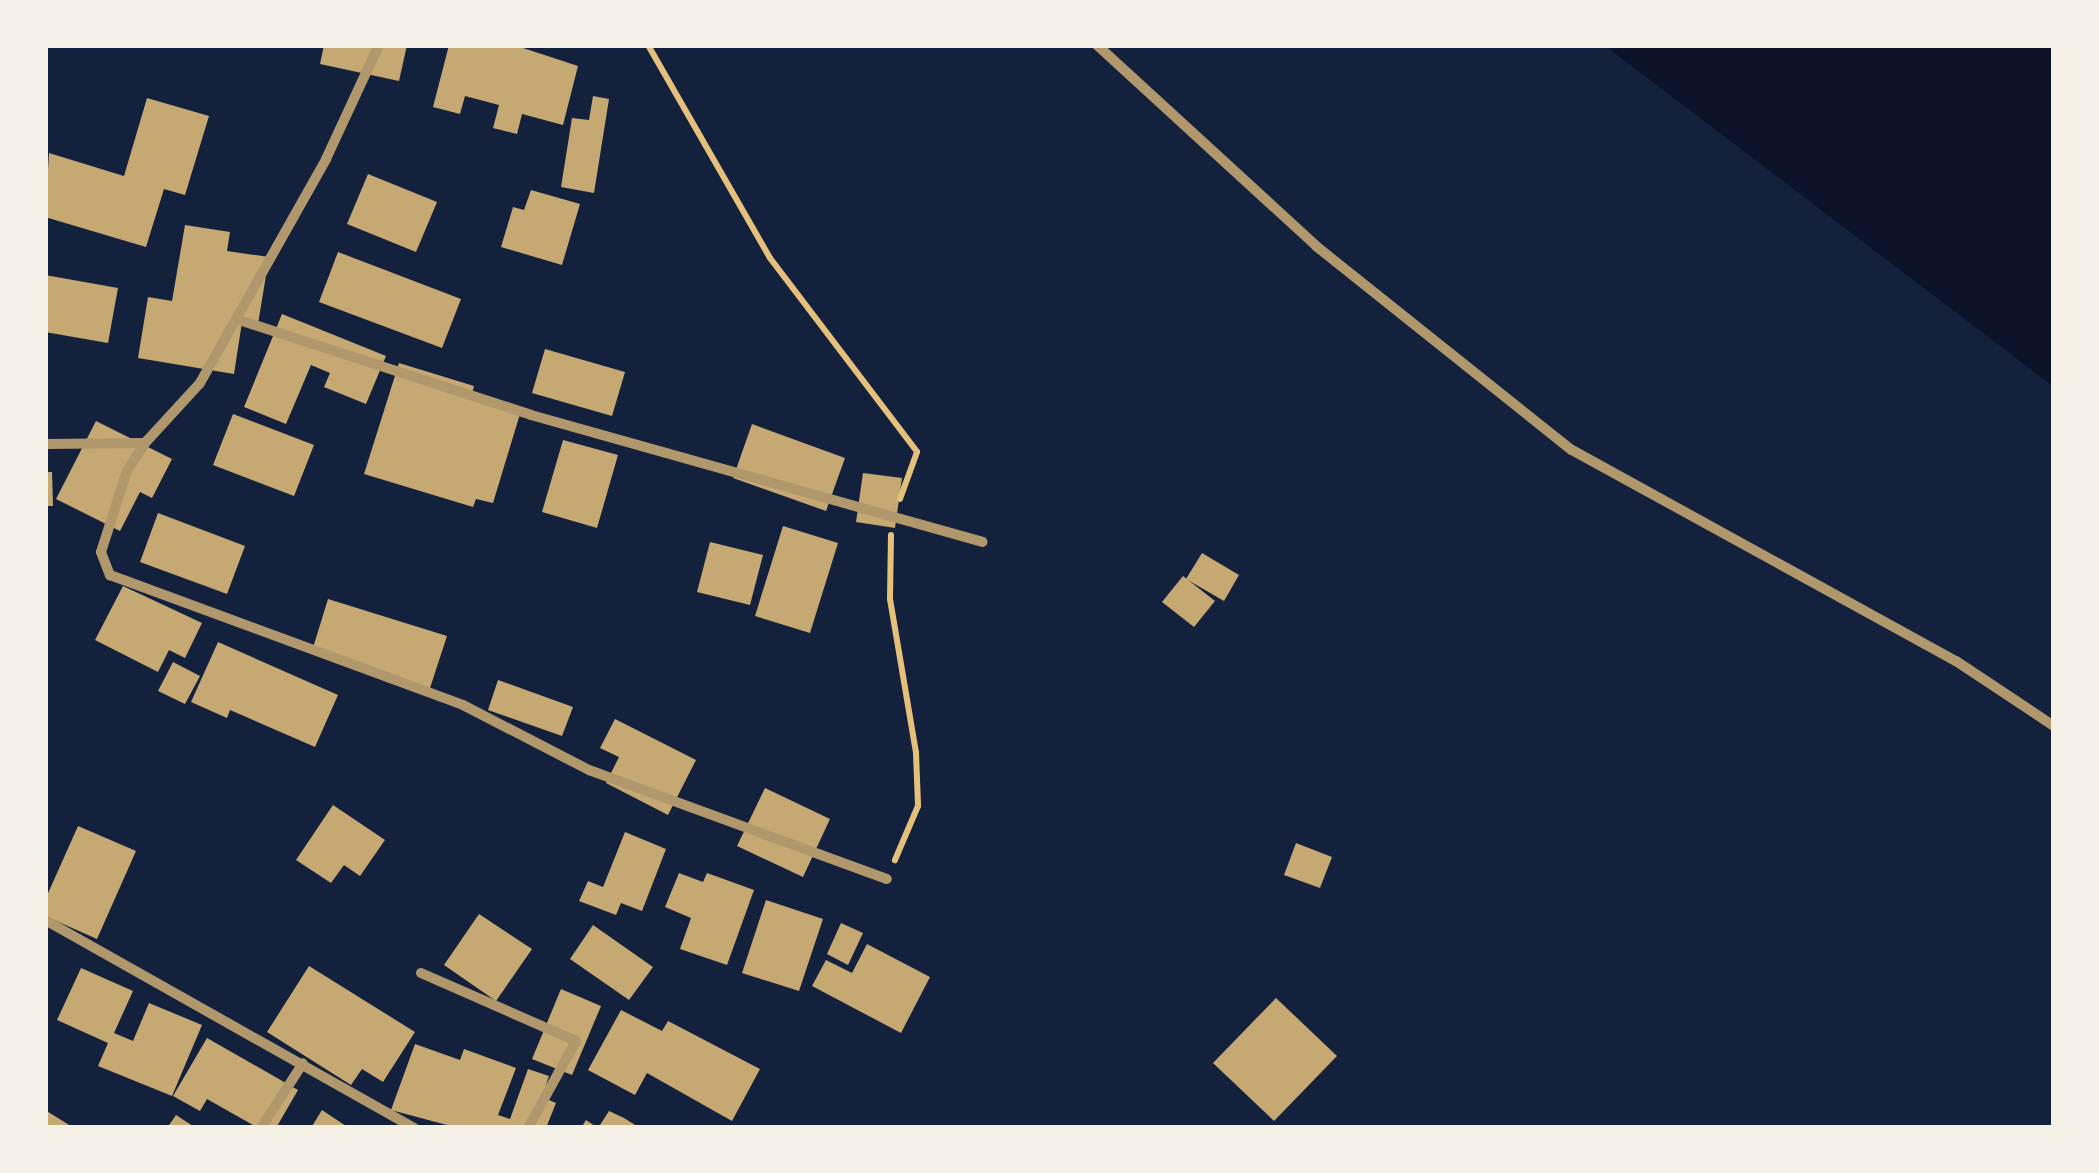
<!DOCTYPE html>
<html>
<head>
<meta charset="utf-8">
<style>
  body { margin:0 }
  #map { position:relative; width:2099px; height:1173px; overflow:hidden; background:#14213d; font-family:Roboto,sans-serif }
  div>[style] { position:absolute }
  .water>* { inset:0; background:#0b132b }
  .building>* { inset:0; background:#c6a872 }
  .path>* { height:6px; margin:-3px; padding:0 3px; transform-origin:3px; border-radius:3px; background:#e5c07b }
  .minor>* { height:10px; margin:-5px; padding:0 5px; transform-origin:5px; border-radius:5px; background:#b1986c }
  span { translate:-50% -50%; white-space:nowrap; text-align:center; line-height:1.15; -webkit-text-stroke:10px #f6f1e7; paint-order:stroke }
  .frame { position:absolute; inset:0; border:48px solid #f6f1e7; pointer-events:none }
</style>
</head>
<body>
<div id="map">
  <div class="water">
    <i style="clip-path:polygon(1604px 45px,2054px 45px,2054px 387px,1608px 48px)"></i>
  </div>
  <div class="building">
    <i style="clip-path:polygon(324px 45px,407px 45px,399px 81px,320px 64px)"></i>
    <i style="clip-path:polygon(449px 45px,514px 45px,578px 66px,563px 125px,522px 114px,517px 134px,493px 128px,499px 105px,465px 96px,460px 114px,433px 107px)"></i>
    <i style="clip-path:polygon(593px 96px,609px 99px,594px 193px,561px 187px,572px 118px,589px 120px)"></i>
    <i style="clip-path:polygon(147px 98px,209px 116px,185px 195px,164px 189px,146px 247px,45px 217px,49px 153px,124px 176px)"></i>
    <i style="clip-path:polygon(368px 174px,437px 202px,416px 252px,347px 224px)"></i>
    <i style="clip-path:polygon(531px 190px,580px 204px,562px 265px,501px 247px,513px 207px,524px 210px)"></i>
    <i style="clip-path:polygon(185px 225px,230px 232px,227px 251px,269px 257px,258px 324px,242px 322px,234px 374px,138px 358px,148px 297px,172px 301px)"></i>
    <i style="clip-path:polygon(338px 252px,461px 299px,442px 348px,319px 302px)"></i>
    <i style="clip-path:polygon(45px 275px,118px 288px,108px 343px,45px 332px)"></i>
    <i style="clip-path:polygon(282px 314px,386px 356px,366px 404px,324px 387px,330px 373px,311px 365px,286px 424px,244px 407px)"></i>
    <i style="clip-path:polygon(545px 349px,625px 372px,612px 416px,532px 393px)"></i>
    <i style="clip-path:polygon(399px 363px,474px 386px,471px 398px,520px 414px,493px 503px,476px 499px,473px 507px,364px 474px)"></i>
    <i style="clip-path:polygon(233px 414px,314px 445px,294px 496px,213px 465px)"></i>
    <i style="clip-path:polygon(96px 421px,172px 459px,152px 498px,140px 492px,120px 531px,56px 499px)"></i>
    <i style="clip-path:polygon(752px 424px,845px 458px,826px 511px,733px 478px)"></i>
    <i style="clip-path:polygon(563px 440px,618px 455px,597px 528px,542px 512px)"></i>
    <i style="clip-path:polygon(45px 472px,52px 472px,53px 506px,45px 506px)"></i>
    <i style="clip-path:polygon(863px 473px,902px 478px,895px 528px,856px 522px)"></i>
    <i style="clip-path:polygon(158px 513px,245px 546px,227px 594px,140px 562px)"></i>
    <i style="clip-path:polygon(783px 526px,838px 543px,810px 633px,755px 616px)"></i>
    <i style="clip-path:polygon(710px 542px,763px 555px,750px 605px,697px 592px)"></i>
    <i style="clip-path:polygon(1202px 553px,1239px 575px,1224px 601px,1186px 579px)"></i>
    <i style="clip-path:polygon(1183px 576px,1215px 601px,1194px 627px,1162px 602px)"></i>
    <i style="clip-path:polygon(123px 586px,202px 623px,185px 658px,169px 650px,158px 672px,95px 640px)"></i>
    <i style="clip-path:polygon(328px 599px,447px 636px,430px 688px,312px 651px)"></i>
    <i style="clip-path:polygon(218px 642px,338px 695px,315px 747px,230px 710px,227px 718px,191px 702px)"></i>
    <i style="clip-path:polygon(173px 662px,200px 676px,185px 704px,158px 691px)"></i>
    <i style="clip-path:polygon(498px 680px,573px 707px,562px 736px,488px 710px)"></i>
    <i style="clip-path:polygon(615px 719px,696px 760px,668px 815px,606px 783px,619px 757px,600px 748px)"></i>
    <i style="clip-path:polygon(765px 788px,830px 819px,803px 877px,737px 846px)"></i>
    <i style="clip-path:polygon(333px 805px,385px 840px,360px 876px,344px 865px,331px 883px,296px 860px)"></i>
    <i style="clip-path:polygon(78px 826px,136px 851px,97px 939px,45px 916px,45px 900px)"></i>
    <i style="clip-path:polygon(625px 832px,666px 849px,642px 911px,621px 903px,616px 915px,579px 901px,588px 881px,603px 887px)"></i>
    <i style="clip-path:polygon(1296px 843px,1332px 857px,1320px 888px,1284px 875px)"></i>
    <i style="clip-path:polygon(679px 873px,703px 882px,707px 873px,754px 890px,727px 965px,680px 949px,691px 918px,665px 907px)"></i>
    <i style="clip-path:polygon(766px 900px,823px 919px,799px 991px,742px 973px)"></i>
    <i style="clip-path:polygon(479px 914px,532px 949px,496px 1001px,444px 965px)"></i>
    <i style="clip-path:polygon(841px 923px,863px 933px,848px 965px,827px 954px)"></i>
    <i style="clip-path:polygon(593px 925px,653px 967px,629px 1000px,570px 959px)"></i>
    <i style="clip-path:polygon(867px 944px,930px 977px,901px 1033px,812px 986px,826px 960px,852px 973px)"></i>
    <i style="clip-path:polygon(309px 966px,415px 1032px,383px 1082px,362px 1069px,351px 1085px,267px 1032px)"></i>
    <i style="clip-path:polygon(81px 968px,133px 991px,114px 1033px,133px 1041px,149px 1003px,202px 1025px,172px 1096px,98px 1066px,108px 1043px,57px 1020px)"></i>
    <i style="clip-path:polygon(561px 989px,601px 1006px,572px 1075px,532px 1059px)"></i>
    <i style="clip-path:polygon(1276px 998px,1337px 1056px,1274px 1121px,1213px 1063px)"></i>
    <i style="clip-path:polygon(621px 1010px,662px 1031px,668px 1021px,760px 1069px,732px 1121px,647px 1073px,635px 1095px,588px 1070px)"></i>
    <i style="clip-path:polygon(207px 1038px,298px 1090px,276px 1128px,258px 1128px,207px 1099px,200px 1111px,173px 1096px)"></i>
    <i style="clip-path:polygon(415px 1044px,460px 1060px,464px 1049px,516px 1068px,498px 1115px,510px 1119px,528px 1069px,549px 1076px,542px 1097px,556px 1103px,546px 1128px,458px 1128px,391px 1110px)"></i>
    <i style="clip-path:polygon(45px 1110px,74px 1128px,45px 1128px)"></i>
    <i style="clip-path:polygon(322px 1110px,349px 1128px,311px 1128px)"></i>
    <i style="clip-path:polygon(609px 1111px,624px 1118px,640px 1128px,581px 1128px,586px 1120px,598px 1128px)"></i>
    <i style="clip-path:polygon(176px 1115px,196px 1128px,167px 1128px)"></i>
  </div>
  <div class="path">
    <i style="left:648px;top:45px;width:245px;rotate:60.2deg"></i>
    <i style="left:770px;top:258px;width:243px;rotate:52.8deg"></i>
    <i style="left:917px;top:452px;width:50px;rotate:109.9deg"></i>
    <i style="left:891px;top:535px;width:64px;rotate:90.9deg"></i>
    <i style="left:890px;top:599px;width:156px;rotate:80.4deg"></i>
    <i style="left:916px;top:753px;width:53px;rotate:87.8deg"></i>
    <i style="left:918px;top:806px;width:59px;rotate:113.1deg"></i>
  </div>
  <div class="minor">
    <i style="left:1097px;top:45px;width:297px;rotate:42.5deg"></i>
    <i style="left:1316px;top:246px;width:327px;rotate:38.6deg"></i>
    <i style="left:1572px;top:450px;width:438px;rotate:28.8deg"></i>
    <i style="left:1956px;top:661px;width:118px;rotate:33.6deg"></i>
    <i style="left:236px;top:319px;width:310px;rotate:18deg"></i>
    <i style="left:531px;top:415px;width:469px;rotate:15.7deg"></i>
    <i style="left:145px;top:443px;width:33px;rotate:123deg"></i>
    <i style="left:127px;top:471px;width:85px;rotate:107.8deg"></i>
    <i style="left:101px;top:552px;width:25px;rotate:69deg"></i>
    <i style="left:110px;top:575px;width:376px;rotate:20.2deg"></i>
    <i style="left:463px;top:705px;width:142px;rotate:27.3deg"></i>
    <i style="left:589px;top:770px;width:317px;rotate:20.1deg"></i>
    <i style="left:45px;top:444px;width:100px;rotate:-0.6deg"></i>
    <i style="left:145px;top:443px;width:81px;rotate:-47.5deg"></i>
    <i style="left:200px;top:383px;width:257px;rotate:-60.6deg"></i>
    <i style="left:326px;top:159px;width:126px;rotate:-65.1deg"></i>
    <i style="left:45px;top:920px;width:424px;rotate:29.4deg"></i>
    <i style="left:421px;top:973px;width:169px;rotate:23.7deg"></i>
    <i style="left:576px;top:1041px;width:99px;rotate:118.9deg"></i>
    <i style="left:261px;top:1128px;width:77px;rotate:-57.1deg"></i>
  </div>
  <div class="frame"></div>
</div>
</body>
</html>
